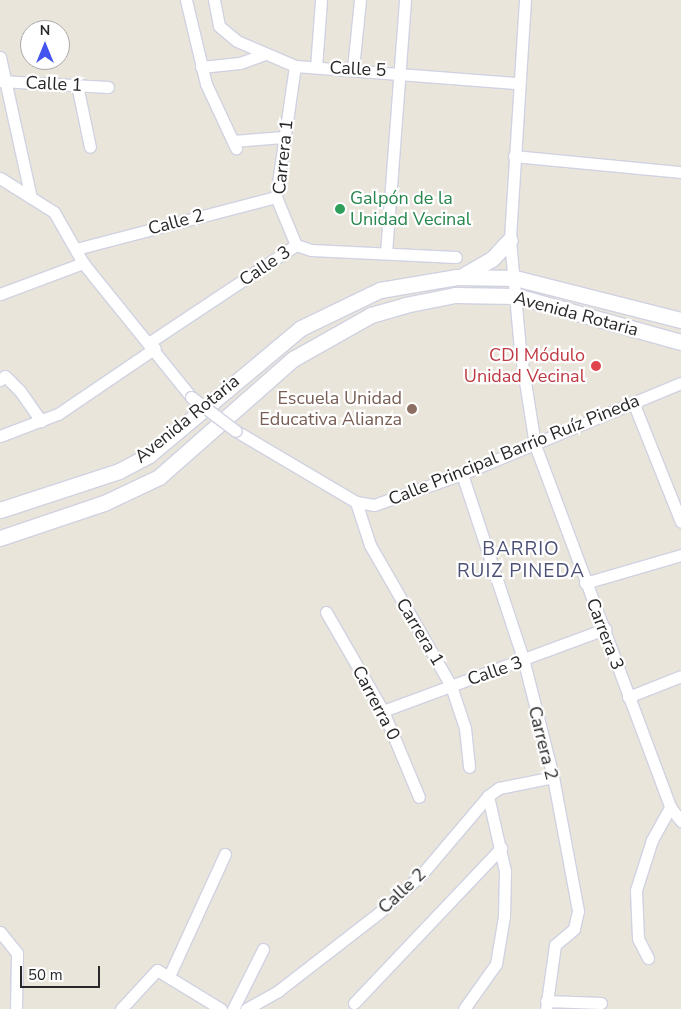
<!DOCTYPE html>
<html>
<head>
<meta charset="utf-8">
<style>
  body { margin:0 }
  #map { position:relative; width:681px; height:1009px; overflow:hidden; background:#eae5db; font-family:"Nunito Sans",sans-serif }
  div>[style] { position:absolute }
  .roads { filter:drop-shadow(1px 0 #d0d2e1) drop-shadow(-1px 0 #d0d2e1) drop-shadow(0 1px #d0d2e1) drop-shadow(0 -1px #d0d2e1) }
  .street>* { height:11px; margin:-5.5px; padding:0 5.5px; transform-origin:5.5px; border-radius:5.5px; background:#fff }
  .secondary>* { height:15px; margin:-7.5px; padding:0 7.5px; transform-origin:7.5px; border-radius:7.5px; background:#fff }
  .bridges { filter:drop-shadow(1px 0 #d0d2e1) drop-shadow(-1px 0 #d0d2e1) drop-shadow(0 1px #d0d2e1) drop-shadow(0 -1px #d0d2e1) }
  .street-bridge>* { height:11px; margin:-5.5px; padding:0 5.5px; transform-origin:5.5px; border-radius:5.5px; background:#fff }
  .dots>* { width:14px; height:14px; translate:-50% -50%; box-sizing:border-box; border:2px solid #fff; border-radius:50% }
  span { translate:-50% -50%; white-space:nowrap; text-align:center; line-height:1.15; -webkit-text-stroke:4.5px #fff; paint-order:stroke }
  .street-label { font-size:18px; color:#282828 }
  .leisure-label { font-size:18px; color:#27864d }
  .left { translate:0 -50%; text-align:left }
  .health-label { font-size:18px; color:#be3a42 }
  .right { translate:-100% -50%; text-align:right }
  .education-label { font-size:18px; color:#785e54 }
  .neighbourhood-label { font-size:19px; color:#4c5076; letter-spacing:1px }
  .north { position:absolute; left:20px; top:20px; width:50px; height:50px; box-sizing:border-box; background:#fff; border:1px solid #a9a9a9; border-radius:50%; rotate:0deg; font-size:14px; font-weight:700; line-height:20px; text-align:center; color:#282828 }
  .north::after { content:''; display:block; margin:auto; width:18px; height:22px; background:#4355ef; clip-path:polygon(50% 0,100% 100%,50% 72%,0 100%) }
  .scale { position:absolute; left:20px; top:966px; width:80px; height:22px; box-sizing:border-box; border:2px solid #282828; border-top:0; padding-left:6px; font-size:15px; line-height:18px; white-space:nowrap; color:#282828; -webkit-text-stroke:4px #fff; paint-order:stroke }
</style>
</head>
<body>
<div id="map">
  <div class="roads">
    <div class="street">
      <i style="left:186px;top:0;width:86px;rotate:76.6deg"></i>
      <i style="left:206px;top:84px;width:71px;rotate:64.9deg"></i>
      <i style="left:214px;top:0;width:26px;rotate:79deg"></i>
      <i style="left:219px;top:26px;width:23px;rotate:40deg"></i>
      <i style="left:237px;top:41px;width:63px;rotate:23.3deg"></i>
      <i style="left:295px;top:66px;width:224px;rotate:4.4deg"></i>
      <i style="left:525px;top:0;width:240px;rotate:93.6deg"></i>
      <i style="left:510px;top:240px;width:110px;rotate:84.8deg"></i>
      <i style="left:520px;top:350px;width:96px;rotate:81deg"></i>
      <i style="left:535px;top:445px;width:386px;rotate:69.5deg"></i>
      <i style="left:670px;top:807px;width:18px;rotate:52deg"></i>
      <i style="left:0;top:57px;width:140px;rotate:77.6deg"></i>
      <i style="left:295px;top:66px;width:132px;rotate:98.3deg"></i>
      <i style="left:276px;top:197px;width:52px;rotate:67.4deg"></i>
      <i style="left:201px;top:67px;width:39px;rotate:-6deg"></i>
      <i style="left:240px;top:63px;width:27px;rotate:-20deg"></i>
      <i style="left:316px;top:67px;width:67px;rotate:-85.7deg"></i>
      <i style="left:353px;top:68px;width:68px;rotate:-84.1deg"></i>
      <i style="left:0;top:81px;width:108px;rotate:3.2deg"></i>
      <i style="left:77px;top:85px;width:63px;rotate:78.2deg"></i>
      <i style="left:233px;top:141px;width:50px;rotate:-4.6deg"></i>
      <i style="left:514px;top:156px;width:168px;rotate:5.5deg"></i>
      <i style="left:0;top:178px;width:64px;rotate:32.2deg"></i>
      <i style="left:54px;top:212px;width:59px;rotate:60.4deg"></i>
      <i style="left:83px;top:263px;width:172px;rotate:51.1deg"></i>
      <i style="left:296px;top:245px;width:16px;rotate:18deg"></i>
      <i style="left:311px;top:250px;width:145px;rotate:2.8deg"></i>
      <i style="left:76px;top:249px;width:207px;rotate:-14.6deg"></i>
      <i style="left:386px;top:253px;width:254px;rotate:-85.7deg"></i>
      <i style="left:0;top:294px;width:89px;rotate:-20.5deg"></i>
      <i style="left:150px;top:342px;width:175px;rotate:-33.6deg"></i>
      <i style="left:0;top:380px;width:6px;rotate:-39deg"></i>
      <i style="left:5px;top:376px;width:21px;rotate:45deg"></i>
      <i style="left:20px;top:391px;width:37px;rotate:55deg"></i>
      <i style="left:633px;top:402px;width:129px;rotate:68.2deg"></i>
      <i style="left:236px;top:431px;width:139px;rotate:30.6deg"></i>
      <i style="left:356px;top:502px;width:18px;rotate:9deg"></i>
      <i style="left:374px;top:505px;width:93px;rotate:-19.4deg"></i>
      <i style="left:462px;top:474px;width:237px;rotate:-22.6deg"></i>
      <i style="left:0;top:436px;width:62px;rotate:-20.8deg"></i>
      <i style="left:58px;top:414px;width:117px;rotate:-34.2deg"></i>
      <i style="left:462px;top:474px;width:198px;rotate:71.7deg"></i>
      <i style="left:524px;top:662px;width:119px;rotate:75.8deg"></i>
      <i style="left:553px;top:777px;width:136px;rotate:79.4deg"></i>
      <i style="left:578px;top:911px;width:18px;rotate:103deg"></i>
      <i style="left:574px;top:929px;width:25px;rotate:140deg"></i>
      <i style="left:555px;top:945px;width:65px;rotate:98deg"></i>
      <i style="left:356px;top:502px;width:45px;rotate:72deg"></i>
      <i style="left:370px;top:545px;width:163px;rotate:60.1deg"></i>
      <i style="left:451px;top:686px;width:44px;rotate:71.6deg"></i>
      <i style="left:465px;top:728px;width:39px;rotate:84deg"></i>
      <i style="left:585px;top:583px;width:100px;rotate:-16.3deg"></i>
      <i style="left:326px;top:612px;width:114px;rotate:60.1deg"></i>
      <i style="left:383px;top:711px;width:93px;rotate:67.3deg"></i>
      <i style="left:628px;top:697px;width:57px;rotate:-21.6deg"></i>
      <i style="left:383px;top:711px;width:237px;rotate:-20.3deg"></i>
      <i style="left:0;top:932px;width:27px;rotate:51deg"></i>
      <i style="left:17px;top:953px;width:56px;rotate:91deg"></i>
      <i style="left:648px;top:958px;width:22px;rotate:-117deg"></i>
      <i style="left:638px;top:938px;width:48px;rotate:-92.4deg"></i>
      <i style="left:636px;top:890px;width:52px;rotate:-72.3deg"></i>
      <i style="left:652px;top:840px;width:38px;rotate:-61deg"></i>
      <i style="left:170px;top:974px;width:132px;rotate:-65.4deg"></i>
      <i style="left:546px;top:1001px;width:55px;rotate:2.1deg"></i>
      <i style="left:354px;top:1003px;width:214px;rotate:-46.5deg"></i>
      <i style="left:121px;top:1009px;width:53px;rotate:-47.3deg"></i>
      <i style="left:157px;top:970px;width:75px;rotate:31.4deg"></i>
      <i style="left:233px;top:1009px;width:67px;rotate:-63.4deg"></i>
      <i style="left:246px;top:1009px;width:37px;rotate:-29deg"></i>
      <i style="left:278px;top:991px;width:130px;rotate:-37.8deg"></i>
      <i style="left:381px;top:911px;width:54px;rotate:-42deg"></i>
      <i style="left:421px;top:875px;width:104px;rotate:-49.7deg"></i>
      <i style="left:488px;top:796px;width:14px;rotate:-36deg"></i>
      <i style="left:499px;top:788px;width:55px;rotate:-11.5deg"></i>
      <i style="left:464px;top:1009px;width:55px;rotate:-54.6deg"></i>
      <i style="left:496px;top:964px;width:49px;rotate:-80.5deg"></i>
      <i style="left:504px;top:916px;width:45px;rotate:-88.7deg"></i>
      <i style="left:505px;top:871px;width:77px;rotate:-102.8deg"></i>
    </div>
    <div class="secondary">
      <i style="left:464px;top:275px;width:32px;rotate:-30deg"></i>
      <i style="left:492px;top:259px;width:26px;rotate:-47deg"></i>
      <i style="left:0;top:510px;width:125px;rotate:-18.1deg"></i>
      <i style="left:119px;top:471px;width:34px;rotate:-28deg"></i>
      <i style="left:149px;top:455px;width:198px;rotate:-39.9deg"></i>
      <i style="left:301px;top:328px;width:88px;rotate:-25.7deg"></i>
      <i style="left:380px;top:290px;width:78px;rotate:-9.6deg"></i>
      <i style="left:457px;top:277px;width:58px;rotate:1deg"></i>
      <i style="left:515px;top:278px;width:171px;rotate:14.2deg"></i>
      <i style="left:0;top:538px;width:110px;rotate:-18.6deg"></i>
      <i style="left:104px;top:503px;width:61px;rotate:-25.3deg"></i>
      <i style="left:159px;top:477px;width:179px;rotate:-41.4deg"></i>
      <i style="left:293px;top:359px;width:90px;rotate:-29.4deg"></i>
      <i style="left:371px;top:315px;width:35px;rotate:-16deg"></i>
      <i style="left:405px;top:305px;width:51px;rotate:-11.3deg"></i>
      <i style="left:455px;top:295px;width:61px;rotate:0.9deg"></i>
      <i style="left:516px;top:296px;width:171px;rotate:15.6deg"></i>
    </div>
  </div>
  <div class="bridges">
    <div class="street-bridge">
      <i style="left:191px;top:397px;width:56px;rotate:37.1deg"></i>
    </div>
  </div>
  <div class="dots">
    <i style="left:340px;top:209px;background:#2e9e5b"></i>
    <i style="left:596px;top:366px;background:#e0444e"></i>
    <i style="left:412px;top:409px;background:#8d6e63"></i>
  </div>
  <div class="street-label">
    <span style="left:358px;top:69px;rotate:3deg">Calle 5</span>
    <span style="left:54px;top:84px;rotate:3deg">Calle 1</span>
    <span style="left:283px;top:157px;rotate:-84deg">Carrera 1</span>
    <span style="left:176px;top:222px;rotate:-15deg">Calle 2</span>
    <span style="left:265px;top:266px;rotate:-34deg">Calle 3</span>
    <span style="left:576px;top:314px;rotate:15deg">Avenida Rotaria</span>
    <span style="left:187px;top:419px;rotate:-39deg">Avenida Rotaria</span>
    <span style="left:514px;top:450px;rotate:-22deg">Calle Principal Barrio Ruíz Pineda</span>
    <span style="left:420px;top:632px;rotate:59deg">Carrera 1</span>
    <span style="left:605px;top:634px;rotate:69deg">Carrera 3</span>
    <span style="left:495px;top:671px;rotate:-19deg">Calle 3</span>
    <span style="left:376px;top:703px;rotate:62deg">Carrerra 0</span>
    <span style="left:543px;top:743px;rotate:76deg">Carrera 2</span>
    <span style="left:402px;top:891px;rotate:-43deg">Calle 2</span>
  </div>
  <div class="leisure-label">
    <span class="left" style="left:350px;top:209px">Galpón de la<br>Unidad Vecinal</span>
  </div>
  <div class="health-label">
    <span class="right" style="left:585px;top:366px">CDI Módulo<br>Unidad Vecinal</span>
  </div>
  <div class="education-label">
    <span class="right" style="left:402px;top:409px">Escuela Unidad<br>Educativa Alianza</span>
  </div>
  <div class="neighbourhood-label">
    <span style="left:521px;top:561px">BARRIO<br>RUIZ PINEDA</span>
  </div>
  <div class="north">N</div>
  <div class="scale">50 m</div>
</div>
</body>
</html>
